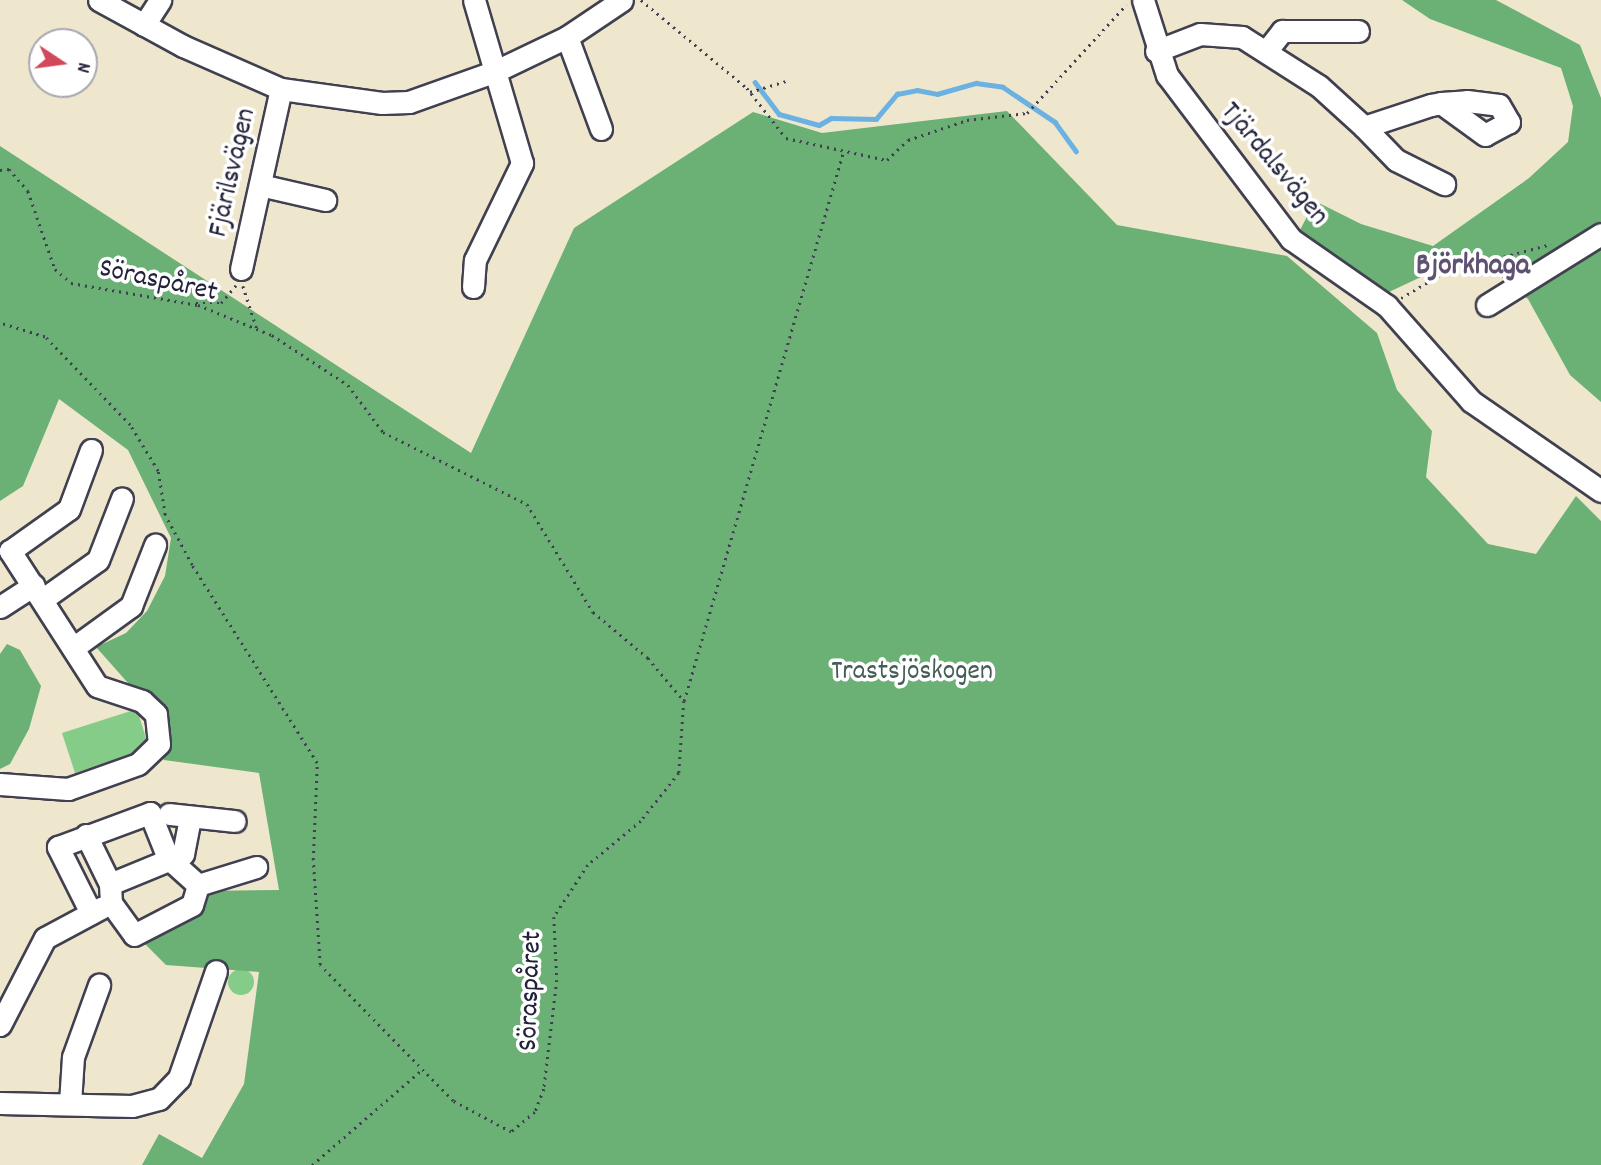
<!DOCTYPE html>
<html>
<head>
<meta charset="utf-8">
<style>
  body { margin:0 }
  #map { position:relative; width:1601px; height:1165px; overflow:hidden; background:#eee7cd; font-family:Dekko,sans-serif }
  div>[style] { position:absolute }
  .green>* { inset:0; background:#84cc87 }
  .round { border-radius:50% }
  .forest>* { inset:0; background:#6bb074 }
  .stream>* { height:4.5px; margin:-2.25px; padding:0 2.25px; transform-origin:2.25px; border-radius:2.25px; background:#6bb1e2 }
  .path>* { height:2.5px; margin-top:-1.25px; transform-origin:0; background:repeating-linear-gradient(90deg,#414051 0 2px,transparent 0 7px) }
  .roads { filter:drop-shadow(2px 0 #414051) drop-shadow(-2px 0 #414051) drop-shadow(0 2px #414051) drop-shadow(0 -2px #414051) }
  .minor>* { height:21px; margin:-10.5px; padding:0 10.5px; transform-origin:10.5px; border-radius:10.5px; background:#fff }
  span { translate:-50% -50%; white-space:nowrap; text-align:center; line-height:1.15; -webkit-text-stroke:7px #fff; paint-order:stroke }
  .street-label { font-size:28px; color:#22223b }
  .park-label { font-size:28px; color:#445e56 }
  .neighbourhood-label { font-size:30px; color:#5f5171; font-weight:700 }
  .north { position:absolute; left:28px; top:28px; width:70px; height:70px; box-sizing:border-box; background:#fff; border:2px solid #a7a7b1; border-radius:50%; rotate:103deg; font-size:19px; font-weight:700; line-height:28px; text-align:center; color:#22223b }
  .north::after { content:''; display:block; margin:auto; width:24px; height:32px; background:#d1495b; clip-path:polygon(50% 0,100% 100%,50% 72%,0 100%) }
</style>
</head>
<body>
<div id="map">
  <div class="green">
    <i style="clip-path:polygon(137px 709px,149px 748px,75px 773px,62px 733px)"></i>
    <i class="round" style="left:228px;top:969px;width:26px;height:26px"></i>
  </div>
  <div class="forest">
    <i style="clip-path:polygon(1402px 0,1496px 0,1580px 45px,1601px 98px,1601px 402px,1570px 375px,1528px 299px,1472px 253px,1389px 292px,1298px 234px,1315px 201px,1361px 224px,1433px 246px,1529px 178px,1568px 142px,1573px 106px,1561px 68px,1430px 19px)"></i>
    <i style="clip-path:polygon(1007px 111px,1117px 225px,1287px 256px,1377px 333px,1397px 390px,1432px 431px,1426px 477px,1488px 544px,1536px 554px,1576px 496px,1601px 521px,1601px 1165px,142px 1165px,159px 1134px,202px 1158px,244px 1084px,259px 972px,166px 965px,138px 937px,202px 891px,279px 890px,259px 773px,164px 760px,136px 692px,96px 647px,126px 633px,147px 611px,165px 576px,171px 538px,128px 450px,59px 399px,23px 486px,0 501px,0 146px,471px 453px,574px 228px,753px 112px,822px 133px)"></i>
    <i style="clip-path:polygon(7px 644px,20px 650px,41px 686px,29px 729px,10px 764px,0 769px,0 654px)"></i>
  </div>
  <div class="stream">
    <i style="left:755px;top:82px;width:40px;rotate:53deg"></i>
    <i style="left:779px;top:114px;width:41px;rotate:15.4deg"></i>
    <i style="left:819px;top:125px;width:14px;rotate:-30deg"></i>
    <i style="left:831px;top:118px;width:45px;rotate:1.3deg"></i>
    <i style="left:876px;top:119px;width:33px;rotate:-50deg"></i>
    <i style="left:897px;top:94px;width:20px;rotate:-11deg"></i>
    <i style="left:917px;top:90px;width:20px;rotate:11deg"></i>
    <i style="left:937px;top:94px;width:41px;rotate:-15.8deg"></i>
    <i style="left:976px;top:83px;width:27px;rotate:8deg"></i>
    <i style="left:1003px;top:87px;width:63px;rotate:33.9deg"></i>
    <i style="left:1055px;top:122px;width:36px;rotate:54deg"></i>
  </div>
  <div class="path">
    <i style="left:641px;top:0;width:138px;rotate:39.7deg"></i>
    <i style="left:747px;top:88px;width:63px;rotate:52deg"></i>
    <i style="left:786px;top:138px;width:103px;rotate:12.3deg"></i>
    <i style="left:887px;top:160px;width:29px;rotate:-44deg"></i>
    <i style="left:908px;top:140px;width:62px;rotate:-18.7deg"></i>
    <i style="left:967px;top:120px;width:60px;rotate:-6.7deg"></i>
    <i style="left:1027px;top:113px;width:147px;rotate:-47.5deg"></i>
    <i style="left:750px;top:92px;width:38px;rotate:-17deg"></i>
    <i style="left:0;top:170px;width:9px;rotate:-6deg"></i>
    <i style="left:9px;top:169px;width:29px;rotate:49deg"></i>
    <i style="left:28px;top:191px;width:83px;rotate:70.9deg"></i>
    <i style="left:55px;top:269px;width:21px;rotate:41deg"></i>
    <i style="left:71px;top:283px;width:129px;rotate:9.8deg"></i>
    <i style="left:198px;top:305px;width:80px;rotate:22.1deg"></i>
    <i style="left:272px;top:335px;width:91px;rotate:33.3deg"></i>
    <i style="left:348px;top:385px;width:59px;rotate:53.3deg"></i>
    <i style="left:383px;top:432px;width:161px;rotate:26.6deg"></i>
    <i style="left:527px;top:504px;width:127px;rotate:58.6deg"></i>
    <i style="left:593px;top:612px;width:72px;rotate:39.9deg"></i>
    <i style="left:648px;top:658px;width:56px;rotate:50.1deg"></i>
    <i style="left:684px;top:701px;width:72px;rotate:94deg"></i>
    <i style="left:679px;top:773px;width:61px;rotate:128.4deg"></i>
    <i style="left:641px;top:821px;width:69px;rotate:140.3deg"></i>
    <i style="left:588px;top:865px;width:62px;rotate:123.2deg"></i>
    <i style="left:554px;top:917px;width:63px;rotate:87.3deg"></i>
    <i style="left:557px;top:980px;width:110px;rotate:96.8deg"></i>
    <i style="left:544px;top:1089px;width:25px;rotate:111deg"></i>
    <i style="left:535px;top:1112px;width:31px;rotate:140deg"></i>
    <i style="left:511px;top:1132px;width:66px;rotate:-151.9deg"></i>
    <i style="left:453px;top:1101px;width:190px;rotate:-134.4deg"></i>
    <i style="left:320px;top:965px;width:105px;rotate:-93.8deg"></i>
    <i style="left:313px;top:860px;width:97px;rotate:-87.6deg"></i>
    <i style="left:317px;top:763px;width:234px;rotate:-122.3deg"></i>
    <i style="left:192px;top:565px;width:57px;rotate:-118.4deg"></i>
    <i style="left:165px;top:515px;width:45px;rotate:-99deg"></i>
    <i style="left:158px;top:471px;width:54px;rotate:-121.3deg"></i>
    <i style="left:130px;top:425px;width:122px;rotate:-134deg"></i>
    <i style="left:45px;top:337px;width:47px;rotate:-162.7deg"></i>
    <i style="left:243px;top:286px;width:45px;rotate:72deg"></i>
    <i style="left:1401px;top:298px;width:49px;rotate:-30.8deg"></i>
    <i style="left:1443px;top:273px;width:112px;rotate:-15deg"></i>
    <i style="left:196px;top:303px;width:25px"></i>
    <i style="left:221px;top:303px;width:23px;rotate:-50deg"></i>
    <i style="left:684px;top:701px;width:571px;rotate:-73.82deg"></i>
    <i style="left:312px;top:1165px;width:147px;rotate:-40.9deg"></i>
  </div>
  <div class="roads">
    <div class="minor">
      <i style="left:99px;top:0;width:96px;rotate:28.7deg"></i>
      <i style="left:183px;top:46px;width:107px;rotate:23.7deg"></i>
      <i style="left:281px;top:89px;width:102px;rotate:7.9deg"></i>
      <i style="left:382px;top:103px;width:27px;rotate:-2deg"></i>
      <i style="left:409px;top:102px;width:92px;rotate:-19.6deg"></i>
      <i style="left:496px;top:71px;width:79px;rotate:-25.6deg"></i>
      <i style="left:567px;top:37px;width:66px;rotate:-33.9deg"></i>
      <i style="left:1143px;top:0;width:79px;rotate:72.3deg"></i>
      <i style="left:1167px;top:75px;width:206px;rotate:52.9deg"></i>
      <i style="left:1291px;top:239px;width:117px;rotate:34.9deg"></i>
      <i style="left:1387px;top:306px;width:127px;rotate:48.5deg"></i>
      <i style="left:1471px;top:401px;width:158px;rotate:34.7deg"></i>
      <i style="left:144px;top:25px;width:30px;rotate:-57deg"></i>
      <i style="left:567px;top:37px;width:98px;rotate:69.7deg"></i>
      <i style="left:1268px;top:49px;width:23px;rotate:-52deg"></i>
      <i style="left:1282px;top:31px;width:76px"></i>
      <i style="left:1156px;top:51px;width:47px;rotate:-21.1deg"></i>
      <i style="left:1200px;top:34px;width:42px;rotate:4.1deg"></i>
      <i style="left:1242px;top:37px;width:91px;rotate:32.5deg"></i>
      <i style="left:1319px;top:86px;width:61px;rotate:42.3deg"></i>
      <i style="left:1364px;top:127px;width:71px;rotate:-18.2deg"></i>
      <i style="left:1431px;top:105px;width:10px;rotate:-11deg"></i>
      <i style="left:1441px;top:103px;width:26px;rotate:-4deg"></i>
      <i style="left:1467px;top:101px;width:32px;rotate:7deg"></i>
      <i style="left:1499px;top:105px;width:20px;rotate:60deg"></i>
      <i style="left:1509px;top:122px;width:27px;rotate:152deg"></i>
      <i style="left:1485px;top:135px;width:54px;rotate:-144deg"></i>
      <i style="left:1364px;top:127px;width:46px;rotate:45.9deg"></i>
      <i style="left:1396px;top:160px;width:54px;rotate:26.6deg"></i>
      <i style="left:260px;top:185px;width:67px;rotate:13deg"></i>
      <i style="left:241px;top:269px;width:184px;rotate:-77.5deg"></i>
      <i style="left:473px;top:287px;width:27px;rotate:-86deg"></i>
      <i style="left:475px;top:260px;width:108px;rotate:-64.1deg"></i>
      <i style="left:522px;top:163px;width:170px;rotate:-106.4deg"></i>
      <i style="left:1487px;top:305px;width:134px;rotate:-31.9deg"></i>
      <i style="left:43px;top:599px;width:67px;rotate:-35.3deg"></i>
      <i style="left:98px;top:560px;width:66px;rotate:-68.8deg"></i>
      <i style="left:0;top:607px;width:40px;rotate:-32.9deg"></i>
      <i style="left:73px;top:648px;width:72px;rotate:-35.9deg"></i>
      <i style="left:131px;top:606px;width:66px;rotate:-68.5deg"></i>
      <i style="left:0;top:784px;width:68px;rotate:4.2deg"></i>
      <i style="left:68px;top:789px;width:74px;rotate:-19.7deg"></i>
      <i style="left:138px;top:764px;width:29px;rotate:-44deg"></i>
      <i style="left:159px;top:744px;width:30px;rotate:-96deg"></i>
      <i style="left:156px;top:714px;width:19px;rotate:-137deg"></i>
      <i style="left:142px;top:701px;width:47px;rotate:-161.6deg"></i>
      <i style="left:97px;top:686px;width:161px;rotate:-122.8deg"></i>
      <i style="left:10px;top:551px;width:72px;rotate:-35.4deg"></i>
      <i style="left:69px;top:509px;width:63px;rotate:-69.6deg"></i>
      <i style="left:169px;top:814px;width:66px;rotate:6.1deg"></i>
      <i style="left:86px;top:835px;width:55px;rotate:63.9deg"></i>
      <i style="left:110px;top:884px;width:19px;rotate:87deg"></i>
      <i style="left:111px;top:903px;width:39px;rotate:54deg"></i>
      <i style="left:134px;top:935px;width:65px;rotate:-27.3deg"></i>
      <i style="left:192px;top:905px;width:21px;rotate:-73deg"></i>
      <i style="left:198px;top:885px;width:61px;rotate:-17.2deg"></i>
      <i style="left:110px;top:884px;width:79px;rotate:-22.3deg"></i>
      <i style="left:183px;top:854px;width:38px;rotate:-79deg"></i>
      <i style="left:91px;top:913px;width:74px;rotate:-116.6deg"></i>
      <i style="left:58px;top:847px;width:98px;rotate:-20.3deg"></i>
      <i style="left:150px;top:813px;width:48px;rotate:68.2deg"></i>
      <i style="left:168px;top:858px;width:40px;rotate:42deg"></i>
      <i style="left:0;top:1025px;width:98px;rotate:-62.7deg"></i>
      <i style="left:45px;top:938px;width:64px;rotate:-28.2deg"></i>
      <i style="left:0;top:1103px;width:132px;rotate:1.3deg"></i>
      <i style="left:132px;top:1106px;width:28px;rotate:-15deg"></i>
      <i style="left:159px;top:1099px;width:29px;rotate:-46deg"></i>
      <i style="left:179px;top:1078px;width:113px;rotate:-70.9deg"></i>
      <i style="left:70px;top:1103px;width:46px;rotate:-86.3deg"></i>
      <i style="left:73px;top:1057px;width:77px;rotate:-70.1deg"></i>
    </div>
  </div>
  <div class="street-label">
    <span style="left:1273px;top:165px;rotate:50deg">Tjärdalsvägen</span>
    <span style="left:234px;top:173px;rotate:-77deg">Fjärilsvägen</span>
    <span style="left:158px;top:282px;rotate:12deg">Söraspåret</span>
    <span style="left:532px;top:991px;rotate:-88deg">Söraspåret</span>
  </div>
  <div class="park-label">
    <span style="left:912px;top:673px">Trastsjöskogen</span>
  </div>
  <div class="neighbourhood-label">
    <span style="left:1473px;top:268px">Björkhaga</span>
  </div>
  <div class="north">N</div>
</div>
</body>
</html>
